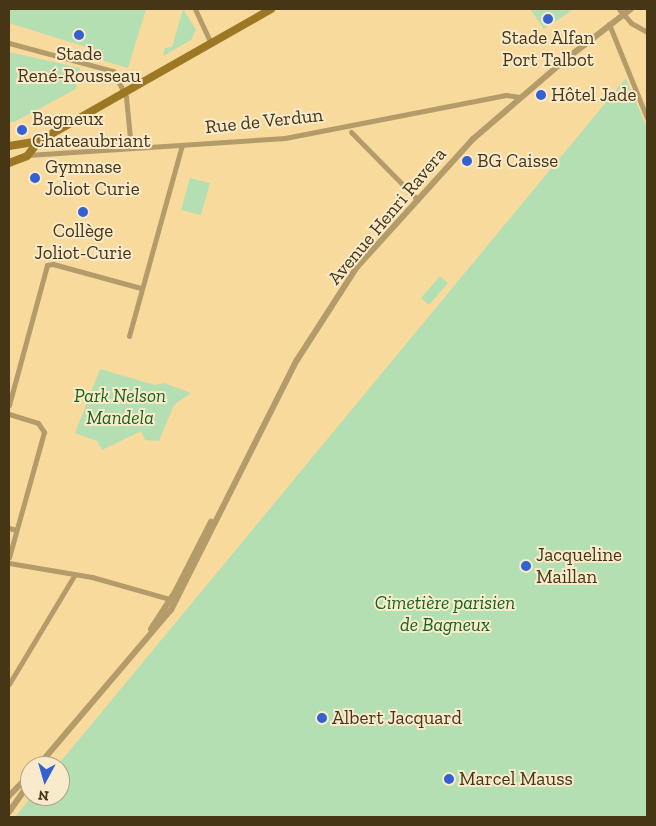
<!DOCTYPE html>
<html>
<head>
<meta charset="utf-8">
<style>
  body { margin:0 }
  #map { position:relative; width:656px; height:826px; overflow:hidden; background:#f9da9d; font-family:"Zilla Slab",serif }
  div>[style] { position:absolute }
  .green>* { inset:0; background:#b3dfb2 }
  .minor>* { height:5px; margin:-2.5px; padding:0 2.5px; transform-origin:2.5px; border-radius:2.5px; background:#b39b6a }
  .tertiary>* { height:6px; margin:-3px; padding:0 3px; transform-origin:3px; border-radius:3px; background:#b39b6a }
  .secondary>* { height:8px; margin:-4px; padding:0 4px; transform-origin:4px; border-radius:4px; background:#9c7824 }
  .dots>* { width:14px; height:14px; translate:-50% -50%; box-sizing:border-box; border:2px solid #f9eacc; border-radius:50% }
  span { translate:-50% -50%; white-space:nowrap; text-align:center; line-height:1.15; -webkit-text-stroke:4px #f9eacc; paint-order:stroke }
  .poi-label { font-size:19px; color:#463615 }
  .left { translate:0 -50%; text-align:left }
  .street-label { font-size:19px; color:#463615 }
  .park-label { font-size:19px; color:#15641d; font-style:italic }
  .frame { position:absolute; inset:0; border:10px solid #463615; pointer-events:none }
  .north { position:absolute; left:20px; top:756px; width:50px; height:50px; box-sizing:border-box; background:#f9eacc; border:1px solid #b1a283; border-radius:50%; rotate:186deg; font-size:14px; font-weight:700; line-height:20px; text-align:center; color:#463615 }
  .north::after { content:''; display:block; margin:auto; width:18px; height:22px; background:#3461d1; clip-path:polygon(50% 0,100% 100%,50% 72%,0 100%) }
</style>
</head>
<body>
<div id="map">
  <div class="green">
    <i style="clip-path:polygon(9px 9px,146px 9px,128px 68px,104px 61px,102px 52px,9px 23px)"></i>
    <i style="clip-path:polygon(183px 9px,196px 30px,191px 40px,163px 56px,165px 48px,172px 47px)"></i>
    <i style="clip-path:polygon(530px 9px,574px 9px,544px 29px)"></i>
    <i style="clip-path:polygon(9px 52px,80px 68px,76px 89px,14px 122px,9px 122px)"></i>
    <i style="clip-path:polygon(626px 78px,647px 128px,647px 817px,15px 817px,32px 796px,60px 796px,60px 766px,57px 766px)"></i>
    <i style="clip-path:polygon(190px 178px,210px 183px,201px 215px,181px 210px)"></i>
    <i style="clip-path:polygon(440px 276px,448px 283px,429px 305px,421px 298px)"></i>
    <i style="clip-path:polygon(100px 369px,155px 385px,164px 383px,191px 393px,174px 405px,159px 441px,145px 440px,141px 431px,102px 450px,97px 441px,75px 433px)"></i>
  </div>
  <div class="minor">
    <i style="left:195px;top:9px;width:38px;rotate:65deg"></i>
    <i style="left:619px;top:9px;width:18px;rotate:49deg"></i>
    <i style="left:631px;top:23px;width:18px;rotate:29deg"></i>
    <i style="left:609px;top:24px;width:101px;rotate:68deg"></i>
    <i style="left:9px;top:43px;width:108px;rotate:15.1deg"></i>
    <i style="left:113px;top:71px;width:29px;rotate:63deg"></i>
    <i style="left:126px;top:97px;width:51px;rotate:84.4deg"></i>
    <i style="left:351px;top:132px;width:95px;rotate:45.4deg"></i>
    <i style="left:28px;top:155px;width:258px;rotate:-3.8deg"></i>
    <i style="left:285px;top:138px;width:225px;rotate:-11deg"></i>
    <i style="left:506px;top:95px;width:14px;rotate:8deg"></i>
    <i style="left:129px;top:336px;width:198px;rotate:-74.5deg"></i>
    <i style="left:9px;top:405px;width:145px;rotate:-74.8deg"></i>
    <i style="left:47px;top:265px;width:6px;rotate:-9deg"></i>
    <i style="left:53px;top:264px;width:91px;rotate:15.3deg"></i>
    <i style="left:9px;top:414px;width:30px;rotate:17deg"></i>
    <i style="left:38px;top:423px;width:11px;rotate:56deg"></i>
    <i style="left:44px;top:432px;width:130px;rotate:105.6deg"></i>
    <i style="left:9px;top:528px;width:7px;rotate:16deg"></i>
    <i style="left:9px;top:563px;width:84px;rotate:9.6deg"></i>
    <i style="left:92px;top:577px;width:81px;rotate:15.8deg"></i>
    <i style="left:9px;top:684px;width:128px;rotate:-59deg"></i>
  </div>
  <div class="tertiary">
    <i style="left:151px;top:629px;width:44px;rotate:-57deg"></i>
    <i style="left:175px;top:592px;width:79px;rotate:-62.8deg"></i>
    <i style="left:38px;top:766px;width:205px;rotate:-49.6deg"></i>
    <i style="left:171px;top:610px;width:280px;rotate:-63.3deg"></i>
    <i style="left:297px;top:360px;width:111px;rotate:-57.2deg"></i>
    <i style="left:357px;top:267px;width:173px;rotate:-47.8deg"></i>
    <i style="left:473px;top:139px;width:123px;rotate:-40.7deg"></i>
    <i style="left:566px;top:59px;width:82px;rotate:-37.6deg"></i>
    <i style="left:9px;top:796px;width:30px;rotate:-46deg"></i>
    <i style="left:9px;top:812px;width:37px;rotate:-55deg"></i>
  </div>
  <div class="secondary">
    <i style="left:9px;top:146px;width:30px;rotate:-9deg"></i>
    <i style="left:39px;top:141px;width:267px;rotate:-29.6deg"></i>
    <i style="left:9px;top:163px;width:19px;rotate:-21deg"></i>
    <i style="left:27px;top:156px;width:19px;rotate:-51deg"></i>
  </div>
  <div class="dots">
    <i style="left:548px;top:19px;background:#3461d1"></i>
    <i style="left:79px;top:35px;background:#3461d1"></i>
    <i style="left:541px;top:95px;background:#3461d1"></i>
    <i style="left:22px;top:130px;background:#3461d1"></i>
    <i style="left:467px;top:161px;background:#3461d1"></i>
    <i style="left:35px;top:178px;background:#3461d1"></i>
    <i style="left:83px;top:212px;background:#3461d1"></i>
    <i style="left:526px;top:566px;background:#3461d1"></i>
    <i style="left:322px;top:718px;background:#3461d1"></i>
    <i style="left:449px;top:779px;background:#3461d1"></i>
  </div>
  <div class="poi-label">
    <span style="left:548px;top:49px">Stade Alfan<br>Port Talbot</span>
    <span style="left:79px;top:65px">Stade<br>René-Rousseau</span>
    <span class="left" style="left:551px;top:95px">Hôtel Jade</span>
    <span class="left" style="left:32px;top:130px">Bagneux<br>Chateaubriant</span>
    <span class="left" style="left:477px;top:161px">BG Caisse</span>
    <span class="left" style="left:45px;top:178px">Gymnase<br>Joliot Curie</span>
    <span style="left:83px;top:242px">Collège<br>Joliot-Curie</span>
    <span class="left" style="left:536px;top:566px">Jacqueline<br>Maillan</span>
    <span class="left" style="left:332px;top:718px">Albert Jacquard</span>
    <span class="left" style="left:459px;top:779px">Marcel Mauss</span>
  </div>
  <div class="street-label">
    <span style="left:264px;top:121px;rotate:-6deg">Rue de Verdun</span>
    <span style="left:387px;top:216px;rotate:-50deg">Avenue Henri Ravera</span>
  </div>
  <div class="park-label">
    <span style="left:120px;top:407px">Park Nelson<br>Mandela</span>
    <span style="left:445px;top:614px">Cimetière parisien<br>de Bagneux</span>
  </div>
  <div class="frame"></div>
  <div class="north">N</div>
</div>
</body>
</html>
